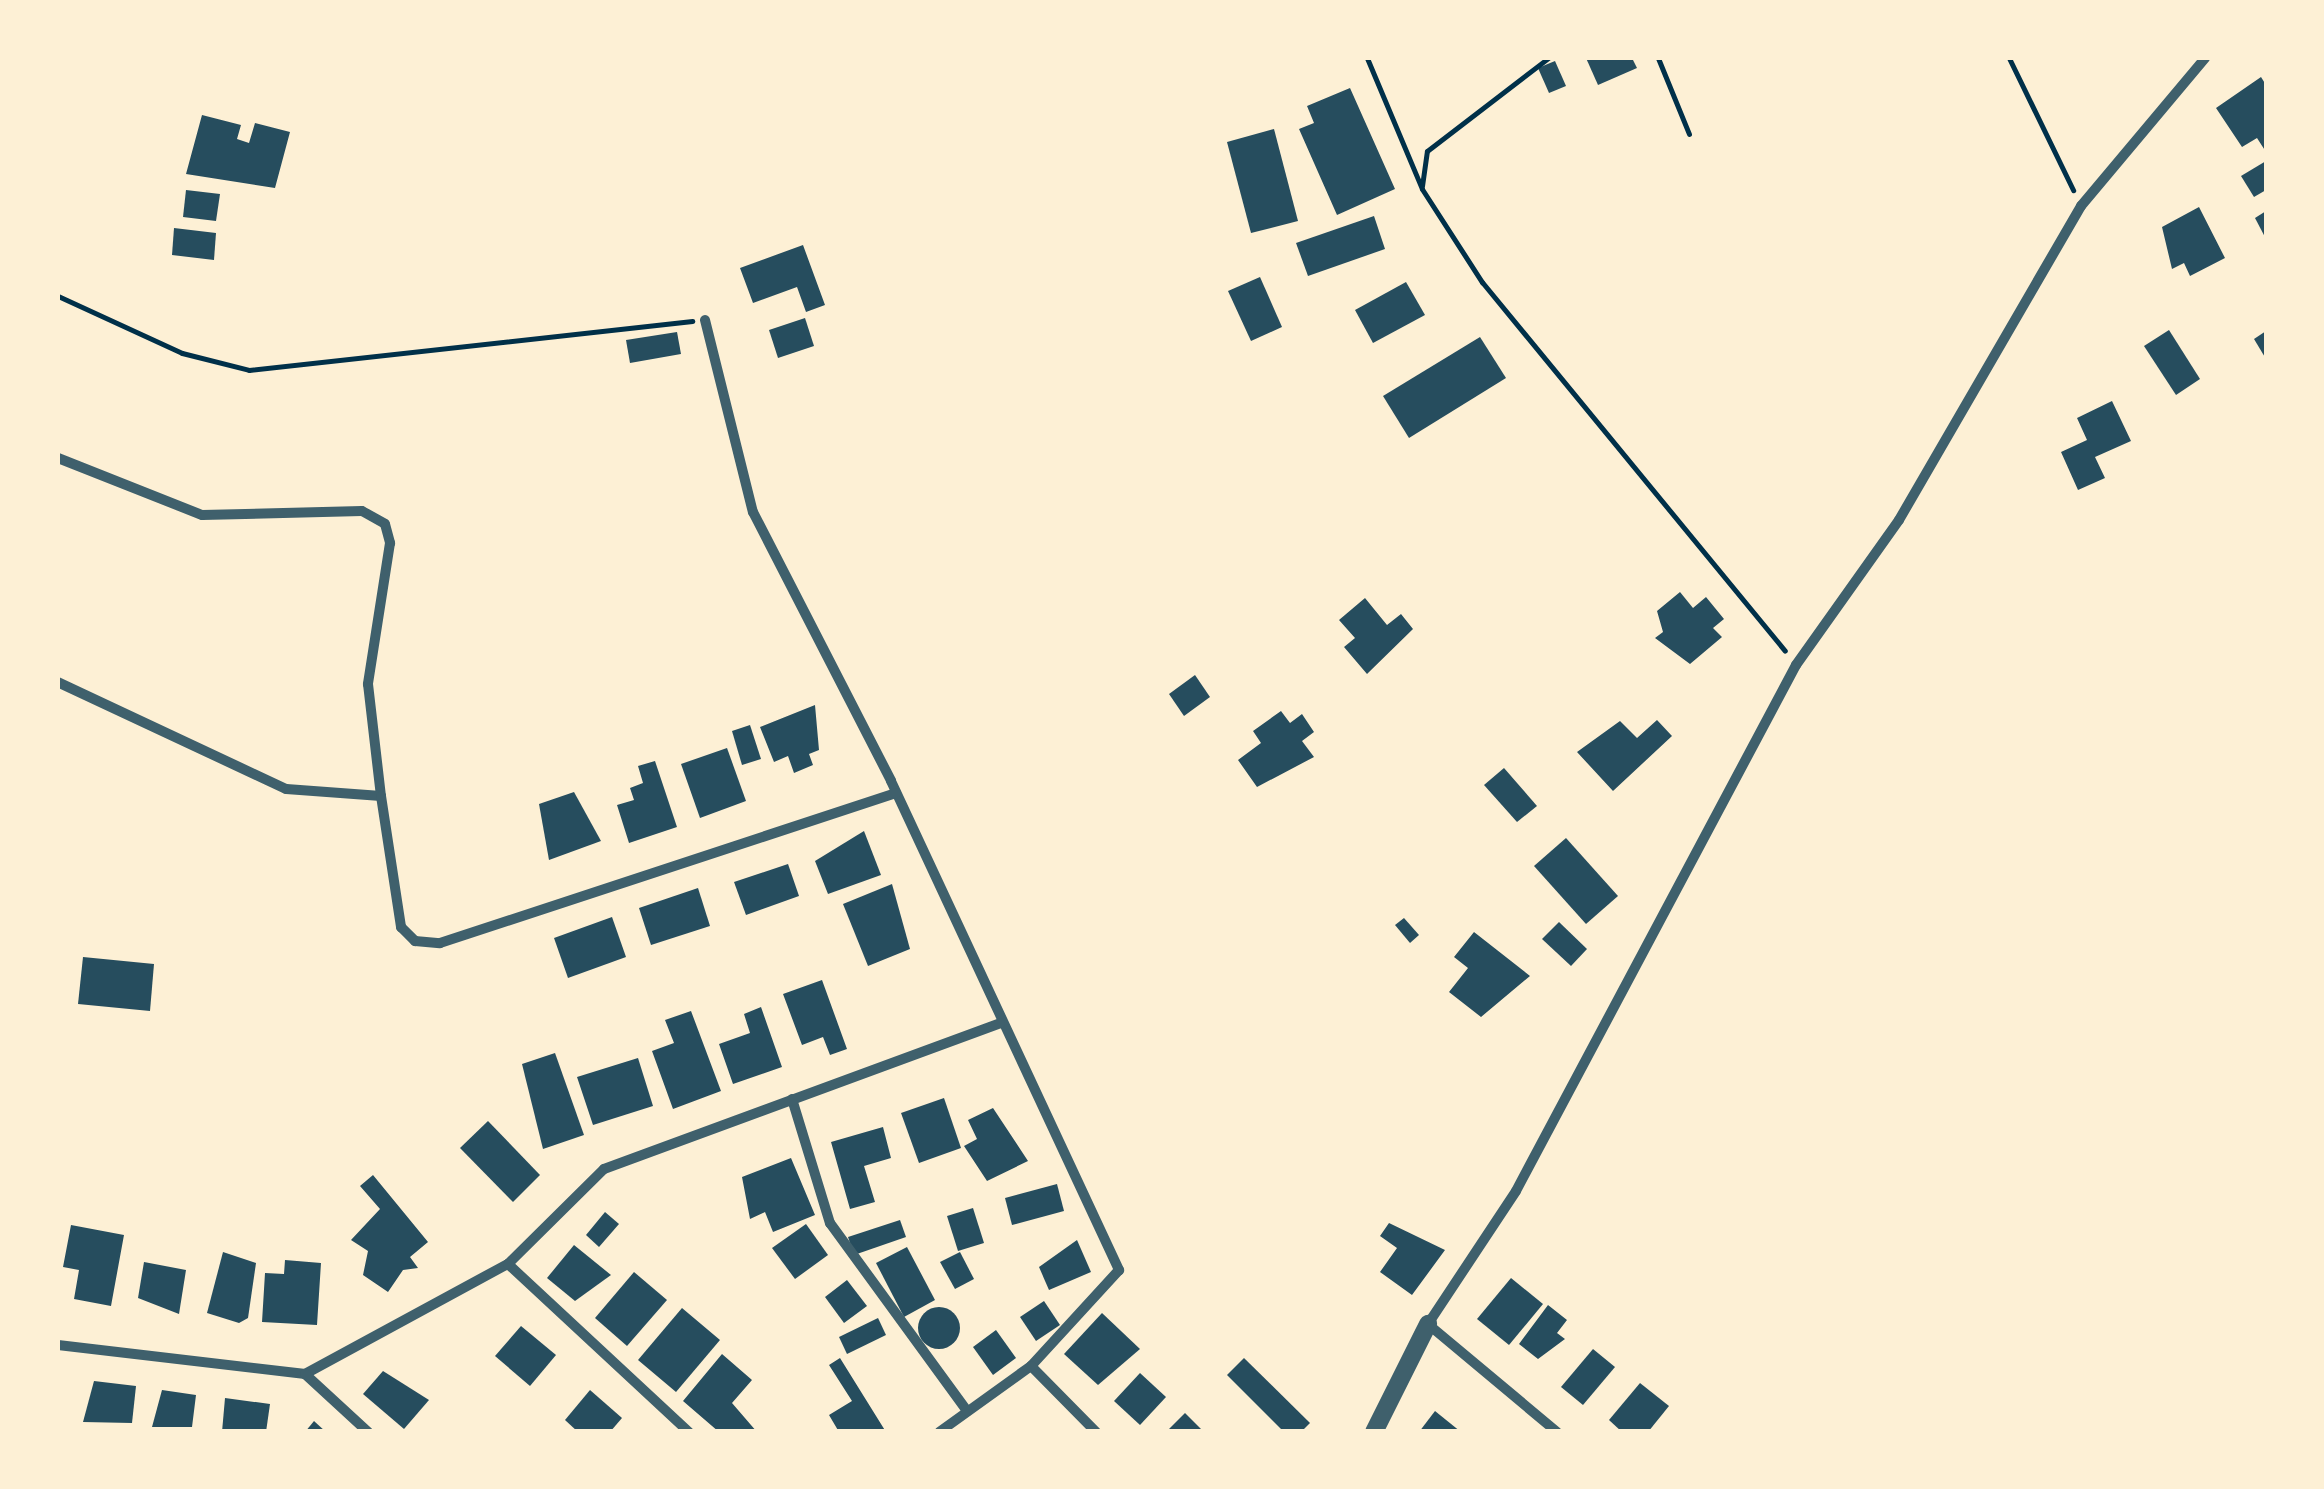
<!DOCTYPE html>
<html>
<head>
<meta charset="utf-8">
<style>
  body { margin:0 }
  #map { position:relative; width:2324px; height:1489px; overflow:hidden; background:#fdf0d5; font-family:Lato,sans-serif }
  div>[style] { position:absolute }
  .building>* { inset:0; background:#264d5e }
  .round { border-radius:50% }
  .path>* { height:5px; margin:-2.5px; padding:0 2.5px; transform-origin:2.5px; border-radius:2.5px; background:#003049 }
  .minor>* { height:10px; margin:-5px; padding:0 5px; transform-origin:5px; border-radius:5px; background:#3f606c }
  .tertiary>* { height:18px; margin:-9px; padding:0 9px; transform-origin:9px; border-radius:9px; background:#3f606c }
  span { translate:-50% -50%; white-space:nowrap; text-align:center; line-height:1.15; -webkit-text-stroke:9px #fdf0d5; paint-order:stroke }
  .frame { position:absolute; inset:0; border:60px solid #fdf0d5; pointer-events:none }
</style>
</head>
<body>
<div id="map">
  <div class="building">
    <i style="clip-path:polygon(1586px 58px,1632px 58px,1637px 68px,1598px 85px)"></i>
    <i style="clip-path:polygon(1555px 61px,1566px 86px,1549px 93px,1538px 68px)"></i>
    <i style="clip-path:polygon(2261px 77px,2266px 85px,2266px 152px,2257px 138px,2242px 147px,2216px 108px)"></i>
    <i style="clip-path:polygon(1350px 88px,1395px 189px,1337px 215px,1299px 129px,1314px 123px,1307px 106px)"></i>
    <i style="clip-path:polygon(202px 115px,241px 125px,237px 139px,249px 143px,255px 123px,290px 132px,275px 188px,186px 174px)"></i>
    <i style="clip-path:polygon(1274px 129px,1298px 221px,1251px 233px,1227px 142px)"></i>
    <i style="clip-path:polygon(2266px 161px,2266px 190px,2254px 197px,2241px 176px)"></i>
    <i style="clip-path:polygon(186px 190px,220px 194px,216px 221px,183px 217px)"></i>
    <i style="clip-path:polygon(2199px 207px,2225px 258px,2190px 276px,2184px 263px,2172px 269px,2162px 227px)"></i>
    <i style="clip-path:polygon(2266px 211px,2266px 239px,2255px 218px)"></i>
    <i style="clip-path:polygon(1374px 216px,1385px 249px,1308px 276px,1296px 243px)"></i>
    <i style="clip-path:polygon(174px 228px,216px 233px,214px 260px,172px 255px)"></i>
    <i style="clip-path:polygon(803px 245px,825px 305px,806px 312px,797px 287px,753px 303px,740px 268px)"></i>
    <i style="clip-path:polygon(1260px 277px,1282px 327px,1251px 341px,1228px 291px)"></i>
    <i style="clip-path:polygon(1406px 282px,1425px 315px,1373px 343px,1355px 310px)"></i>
    <i style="clip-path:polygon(805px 318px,814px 346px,778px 358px,769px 330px)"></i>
    <i style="clip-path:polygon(2169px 330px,2200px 379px,2176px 395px,2144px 346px)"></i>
    <i style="clip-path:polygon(2266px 331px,2266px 359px,2254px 339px)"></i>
    <i style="clip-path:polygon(677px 332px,681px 354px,630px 363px,626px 340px)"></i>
    <i style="clip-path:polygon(1480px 337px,1506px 378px,1409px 438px,1383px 396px)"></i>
    <i style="clip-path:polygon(2112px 401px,2131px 441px,2095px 457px,2105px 478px,2078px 490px,2061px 452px,2087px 440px,2077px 418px)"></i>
    <i style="clip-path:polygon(1680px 592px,1693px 608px,1706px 597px,1724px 619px,1713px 628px,1722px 637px,1690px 664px,1655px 638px,1663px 632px,1657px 611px)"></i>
    <i style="clip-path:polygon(1365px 598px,1387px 625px,1401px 614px,1413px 629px,1367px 674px,1344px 647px,1355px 638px,1339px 620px)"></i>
    <i style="clip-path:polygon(1195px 675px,1210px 697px,1184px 716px,1169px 694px)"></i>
    <i style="clip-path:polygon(815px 705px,819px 750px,809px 754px,813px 765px,794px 773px,788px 756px,774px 762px,760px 727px)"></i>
    <i style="clip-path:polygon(1281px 711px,1290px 723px,1302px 714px,1314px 732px,1302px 741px,1314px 757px,1257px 787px,1238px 760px,1261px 743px,1253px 731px)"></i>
    <i style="clip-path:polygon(1657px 720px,1672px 736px,1613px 791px,1577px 752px,1620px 721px,1637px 738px)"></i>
    <i style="clip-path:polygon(750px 725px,761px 759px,742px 765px,732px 731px)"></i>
    <i style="clip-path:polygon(727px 748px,746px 801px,700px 818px,681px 764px)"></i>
    <i style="clip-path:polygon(655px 761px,677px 827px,629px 843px,617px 805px,634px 800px,630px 788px,643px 783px,638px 766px)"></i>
    <i style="clip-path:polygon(1504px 768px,1537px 806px,1517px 822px,1484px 785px)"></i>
    <i style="clip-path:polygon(574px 792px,601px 841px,549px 860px,539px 804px)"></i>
    <i style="clip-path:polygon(864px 831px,881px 875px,828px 894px,815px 861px)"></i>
    <i style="clip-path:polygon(1566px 838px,1618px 896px,1586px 924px,1534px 866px)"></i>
    <i style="clip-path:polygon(788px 864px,799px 896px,746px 915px,734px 882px)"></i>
    <i style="clip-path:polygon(892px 884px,910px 949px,868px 966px,843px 904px)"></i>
    <i style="clip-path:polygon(698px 888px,710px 926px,651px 945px,639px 908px)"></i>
    <i style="clip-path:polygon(612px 917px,626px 957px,568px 978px,554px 938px)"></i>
    <i style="clip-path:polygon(1404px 918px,1419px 935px,1410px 943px,1395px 925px)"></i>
    <i style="clip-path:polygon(1559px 922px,1587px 949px,1571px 966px,1542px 939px)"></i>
    <i style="clip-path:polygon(1474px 932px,1530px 976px,1481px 1017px,1449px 992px,1468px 968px,1454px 957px)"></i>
    <i style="clip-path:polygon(83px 957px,154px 964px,150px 1011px,78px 1004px)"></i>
    <i style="clip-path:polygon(822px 980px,847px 1049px,830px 1055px,823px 1037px,802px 1045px,783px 994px)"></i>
    <i style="clip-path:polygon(761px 1007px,782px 1067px,733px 1084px,719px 1044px,750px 1033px,744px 1014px)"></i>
    <i style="clip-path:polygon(691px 1011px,721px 1091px,673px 1109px,652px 1051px,674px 1043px,665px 1020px)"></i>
    <i style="clip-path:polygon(555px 1053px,584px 1135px,543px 1149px,522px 1064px)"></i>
    <i style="clip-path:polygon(638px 1058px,653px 1106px,593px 1125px,577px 1077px)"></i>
    <i style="clip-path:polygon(944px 1098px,961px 1148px,919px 1163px,901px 1113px)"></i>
    <i style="clip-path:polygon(993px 1108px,1028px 1161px,987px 1181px,964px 1146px,977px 1139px,968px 1120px)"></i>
    <i style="clip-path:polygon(488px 1121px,540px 1175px,513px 1202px,460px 1148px)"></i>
    <i style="clip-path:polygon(883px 1127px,891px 1158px,864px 1166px,875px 1202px,850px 1209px,831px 1142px)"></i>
    <i style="clip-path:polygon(791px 1158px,815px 1215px,773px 1232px,765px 1212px,750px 1219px,742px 1177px)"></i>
    <i style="clip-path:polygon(373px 1175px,428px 1242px,410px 1257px,418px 1268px,403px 1270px,388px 1292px,363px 1275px,368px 1251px,351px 1240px,380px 1209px,360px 1186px)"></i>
    <i style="clip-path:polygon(1057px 1184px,1064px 1211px,1012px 1225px,1005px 1198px)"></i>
    <i style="clip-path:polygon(973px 1208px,984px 1243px,958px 1251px,947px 1216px)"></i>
    <i style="clip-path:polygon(605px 1212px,619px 1224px,599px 1247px,586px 1235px)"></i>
    <i style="clip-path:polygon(900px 1220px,906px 1237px,854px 1255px,848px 1237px)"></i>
    <i style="clip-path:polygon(1389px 1223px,1445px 1250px,1412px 1295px,1380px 1272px,1397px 1248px,1380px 1236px)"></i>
    <i style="clip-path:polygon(806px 1224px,828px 1255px,795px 1279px,772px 1248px)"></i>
    <i style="clip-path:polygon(71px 1225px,124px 1235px,111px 1306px,74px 1299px,79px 1270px,63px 1267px)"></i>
    <i style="clip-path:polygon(1077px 1240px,1091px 1272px,1049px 1290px,1039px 1267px)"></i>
    <i style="clip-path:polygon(574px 1245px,611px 1275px,575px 1301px,547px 1278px)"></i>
    <i style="clip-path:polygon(907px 1247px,935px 1300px,904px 1317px,876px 1263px)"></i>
    <i style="clip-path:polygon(223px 1252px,256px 1263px,248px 1318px,239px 1323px,207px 1313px)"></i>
    <i style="clip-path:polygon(960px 1252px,974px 1279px,955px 1289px,940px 1262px)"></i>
    <i style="clip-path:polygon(285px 1260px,321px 1263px,317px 1325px,262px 1322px,265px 1273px,284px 1274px)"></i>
    <i style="clip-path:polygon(144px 1262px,186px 1270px,179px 1314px,138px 1298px)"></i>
    <i style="clip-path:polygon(634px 1272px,667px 1300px,627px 1346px,595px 1318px)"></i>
    <i style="clip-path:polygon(1511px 1278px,1543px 1304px,1509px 1345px,1477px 1319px)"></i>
    <i style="clip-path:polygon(847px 1280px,867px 1306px,844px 1323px,825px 1297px)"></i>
    <i style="clip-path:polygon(1044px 1301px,1060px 1325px,1036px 1341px,1020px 1317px)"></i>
    <i style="clip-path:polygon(1548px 1305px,1567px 1320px,1557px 1333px,1565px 1339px,1538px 1359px,1519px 1344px)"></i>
    <i class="round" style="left:918px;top:1307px;width:42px;height:42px"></i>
    <i style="clip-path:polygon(682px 1308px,720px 1340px,676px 1392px,638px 1360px)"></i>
    <i style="clip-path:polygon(1102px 1313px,1140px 1349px,1098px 1385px,1064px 1354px)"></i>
    <i style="clip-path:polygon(878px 1318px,886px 1335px,847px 1354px,839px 1337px)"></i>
    <i style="clip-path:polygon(521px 1326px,556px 1355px,530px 1386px,495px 1356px)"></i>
    <i style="clip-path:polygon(996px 1330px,1016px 1358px,993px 1375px,973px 1347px)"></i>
    <i style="clip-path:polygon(1593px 1349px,1615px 1367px,1583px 1405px,1561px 1387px)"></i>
    <i style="clip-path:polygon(722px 1354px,752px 1380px,732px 1403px,757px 1432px,719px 1432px,683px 1401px)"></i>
    <i style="clip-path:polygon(840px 1358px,886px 1432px,839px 1432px,829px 1415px,852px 1401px,829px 1365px)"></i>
    <i style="clip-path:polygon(1244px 1358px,1310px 1423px,1301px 1432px,1284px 1432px,1227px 1375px)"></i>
    <i style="clip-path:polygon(383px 1371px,429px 1400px,404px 1429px,363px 1394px)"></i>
    <i style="clip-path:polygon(1140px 1373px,1166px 1397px,1140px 1425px,1114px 1401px)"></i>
    <i style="clip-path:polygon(94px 1381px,136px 1386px,132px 1423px,83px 1422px)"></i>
    <i style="clip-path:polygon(1640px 1383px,1669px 1406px,1648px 1432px,1622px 1432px,1609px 1420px)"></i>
    <i style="clip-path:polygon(162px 1390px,196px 1395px,192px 1427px,152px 1427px)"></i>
    <i style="clip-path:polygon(590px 1390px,622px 1418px,610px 1432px,578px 1432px,565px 1420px)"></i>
    <i style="clip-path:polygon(225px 1398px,270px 1404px,266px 1432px,222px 1432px)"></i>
    <i style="clip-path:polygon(1435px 1411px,1461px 1432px,1419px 1432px)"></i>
    <i style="clip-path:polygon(1185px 1413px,1204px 1432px,1166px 1432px)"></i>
    <i style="clip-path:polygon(314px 1421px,326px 1432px,305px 1432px)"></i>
  </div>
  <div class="path">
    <i style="left:1367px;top:58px;width:142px;rotate:67.2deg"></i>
    <i style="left:1422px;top:189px;width:111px;rotate:57.2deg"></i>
    <i style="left:1482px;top:282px;width:477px;rotate:50.6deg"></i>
    <i style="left:1658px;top:58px;width:82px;rotate:67.8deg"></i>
    <i style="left:2009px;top:58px;width:147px;rotate:64.1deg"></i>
    <i style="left:1422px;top:186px;width:35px;rotate:-82deg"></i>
    <i style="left:1427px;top:151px;width:153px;rotate:-37.5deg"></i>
    <i style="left:58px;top:296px;width:136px;rotate:24.7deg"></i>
    <i style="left:182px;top:353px;width:69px;rotate:14.2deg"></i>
    <i style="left:249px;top:370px;width:446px;rotate:-6.3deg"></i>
  </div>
  <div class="minor">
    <i style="left:705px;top:320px;width:198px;rotate:76deg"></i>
    <i style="left:753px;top:512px;width:302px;rotate:62.8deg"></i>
    <i style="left:891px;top:781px;width:540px;rotate:65deg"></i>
    <i style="left:1119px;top:1270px;width:130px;rotate:132.5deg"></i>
    <i style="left:1031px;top:1366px;width:113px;rotate:144.3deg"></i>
    <i style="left:58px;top:458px;width:155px;rotate:21.6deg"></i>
    <i style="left:202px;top:515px;width:160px;rotate:-1.4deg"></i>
    <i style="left:362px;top:511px;width:26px;rotate:29deg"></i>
    <i style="left:385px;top:524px;width:20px;rotate:75deg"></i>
    <i style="left:390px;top:543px;width:143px;rotate:98.9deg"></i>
    <i style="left:368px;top:684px;width:113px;rotate:83.4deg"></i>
    <i style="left:381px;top:796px;width:95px;rotate:-175.8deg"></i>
    <i style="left:286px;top:789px;width:252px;rotate:-154.9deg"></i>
    <i style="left:381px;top:796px;width:133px;rotate:81.3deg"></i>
    <i style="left:401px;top:927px;width:20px;rotate:45deg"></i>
    <i style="left:415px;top:941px;width:25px;rotate:5deg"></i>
    <i style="left:440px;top:943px;width:480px;rotate:-18.2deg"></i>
    <i style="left:792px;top:1099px;width:130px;rotate:73deg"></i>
    <i style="left:830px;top:1223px;width:233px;rotate:53.9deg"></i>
    <i style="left:508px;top:1264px;width:247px;rotate:42.9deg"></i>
    <i style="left:58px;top:1345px;width:249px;rotate:6.7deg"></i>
    <i style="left:305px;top:1374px;width:231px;rotate:-28.5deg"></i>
    <i style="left:508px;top:1264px;width:135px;rotate:-44.7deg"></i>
    <i style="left:604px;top:1169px;width:422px;rotate:-20.2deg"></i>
    <i style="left:1031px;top:1366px;width:93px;rotate:45.4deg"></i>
    <i style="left:305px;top:1374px;width:86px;rotate:42.6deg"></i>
    <i style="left:1557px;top:1432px;width:168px;rotate:-140.1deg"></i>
    <i style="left:1428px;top:1324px;width:159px;rotate:-56.5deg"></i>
    <i style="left:1516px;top:1191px;width:596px;rotate:-61.97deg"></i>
    <i style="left:1796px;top:665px;width:178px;rotate:-54.6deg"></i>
    <i style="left:1899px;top:520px;width:363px;rotate:-59.9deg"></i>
    <i style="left:2081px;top:206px;width:193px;rotate:-50deg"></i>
  </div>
  <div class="tertiary">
    <i style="left:1374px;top:1432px;width:121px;rotate:-63.4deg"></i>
  </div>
  <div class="frame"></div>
</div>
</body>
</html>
